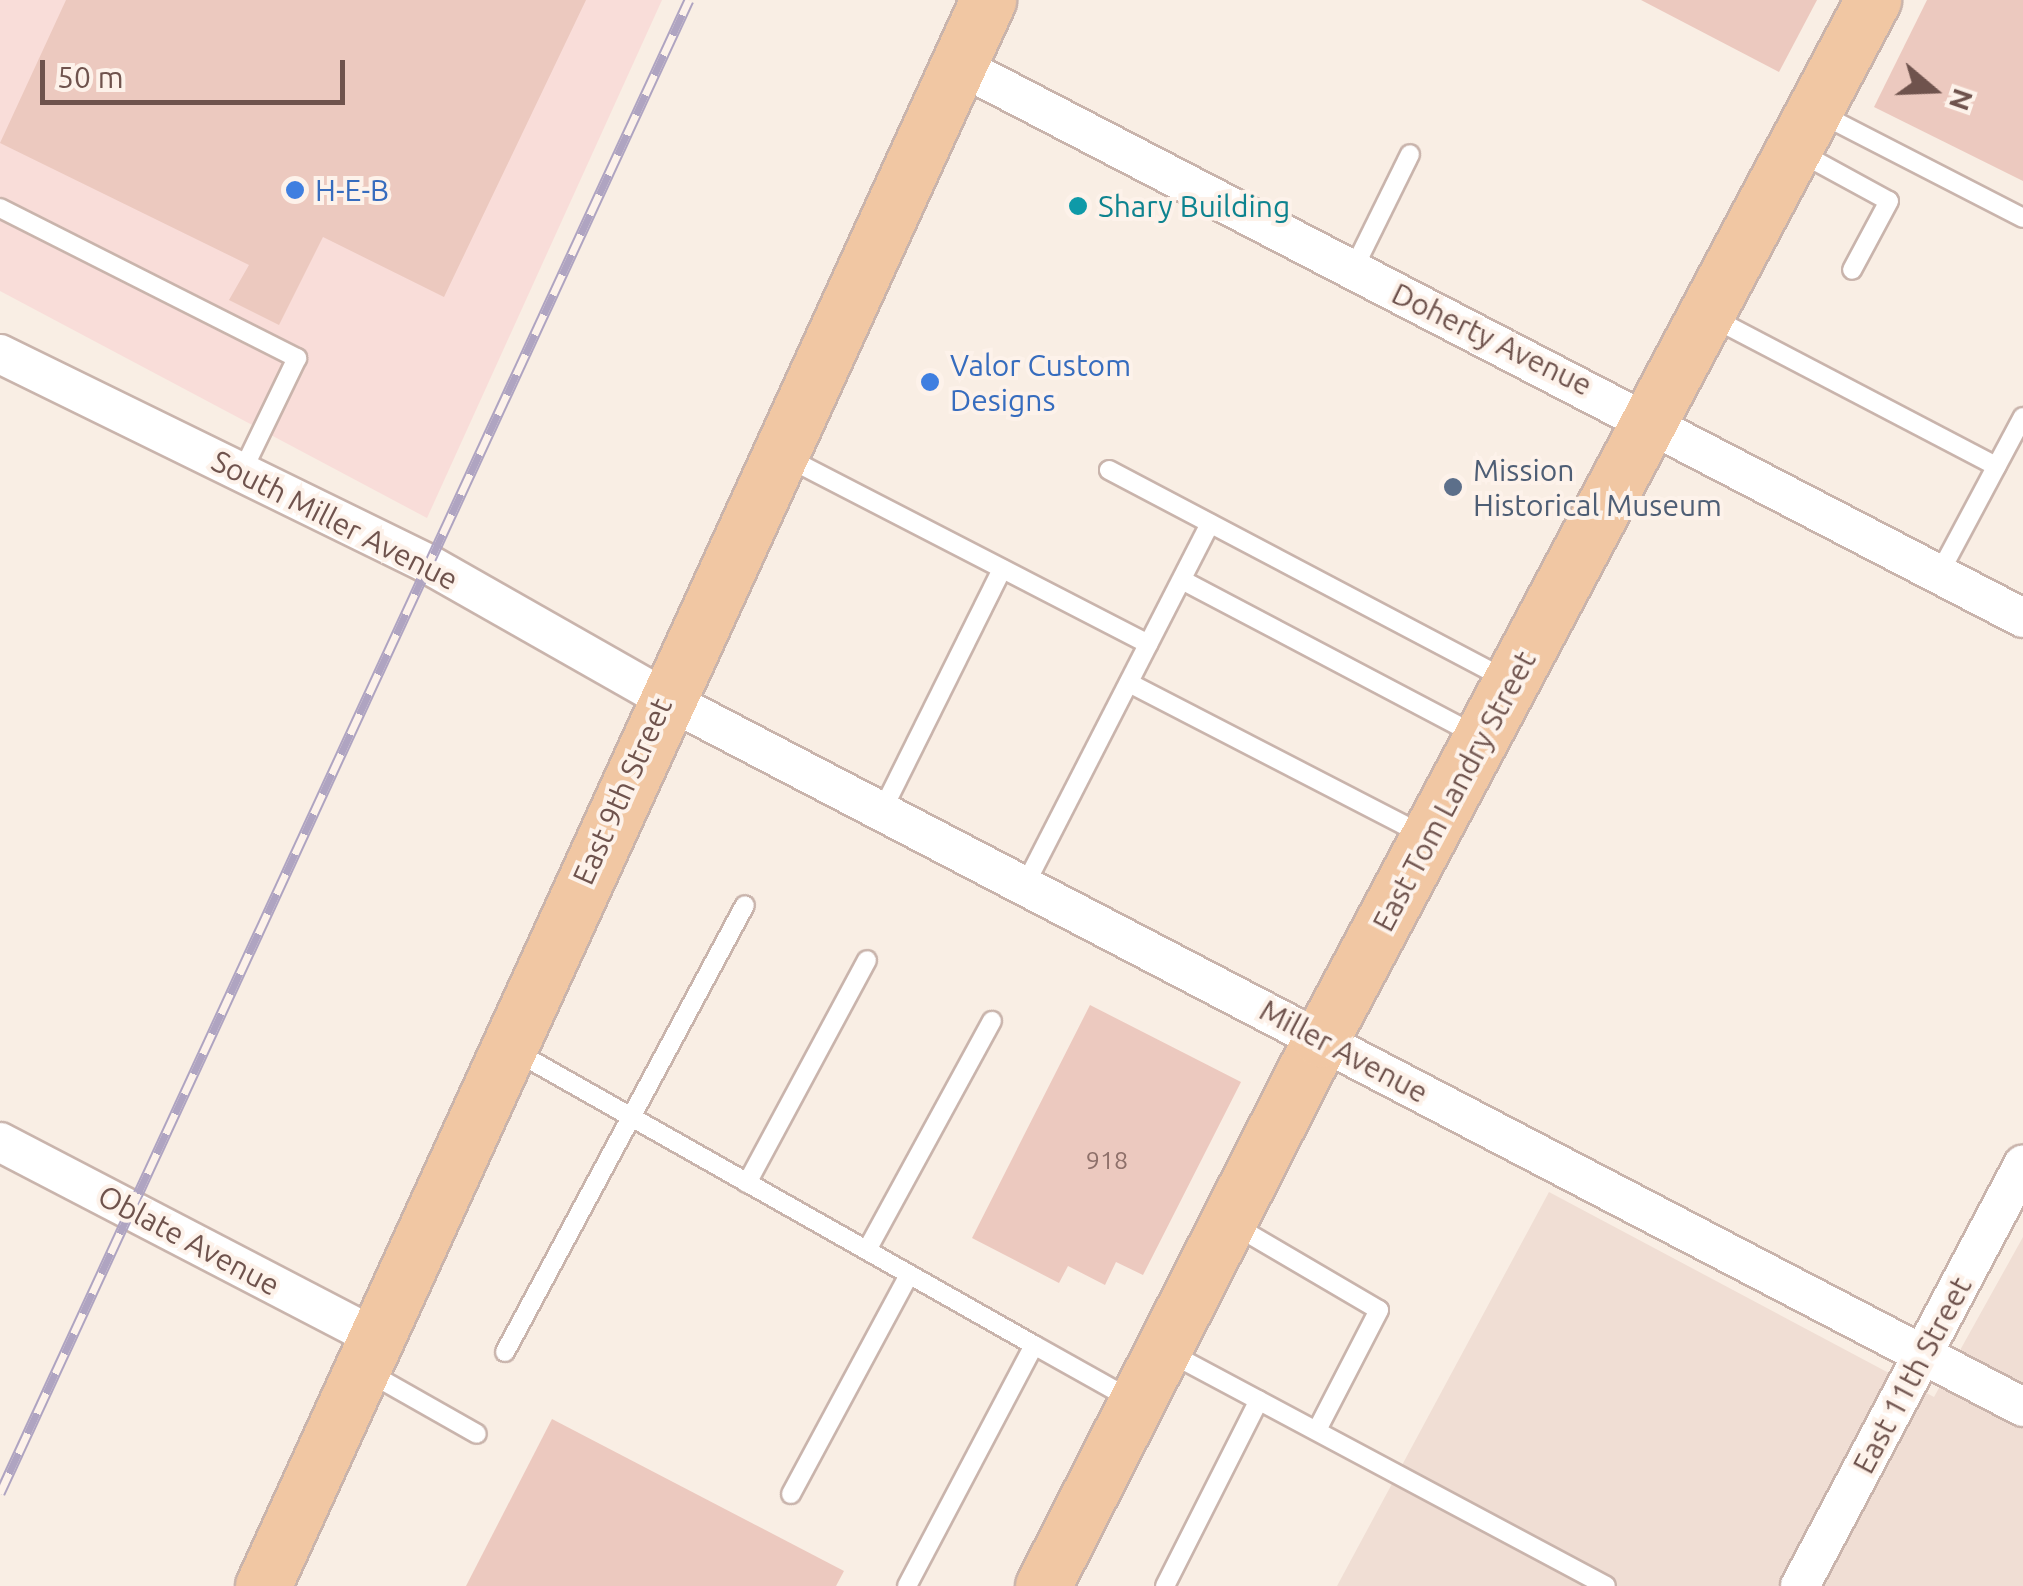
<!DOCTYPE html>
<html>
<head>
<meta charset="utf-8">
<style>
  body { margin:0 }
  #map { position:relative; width:2023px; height:1586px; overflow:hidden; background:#f9eee4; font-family:Ubuntu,sans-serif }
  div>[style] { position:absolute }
  .residential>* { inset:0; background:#f0ded4 }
  .commercial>* { inset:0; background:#f9ddd9 }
  .building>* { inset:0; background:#ecc9bf }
  .roads { filter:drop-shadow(2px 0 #c9b4ac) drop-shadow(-2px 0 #c9b4ac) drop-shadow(0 2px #c9b4ac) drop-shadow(0 -2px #c9b4ac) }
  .lane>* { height:18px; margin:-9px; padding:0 9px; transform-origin:9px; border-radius:9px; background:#fff }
  .street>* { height:38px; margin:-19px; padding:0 19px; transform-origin:19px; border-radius:19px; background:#fff }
  .primary>* { height:55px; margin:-27.5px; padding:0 27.5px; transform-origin:27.5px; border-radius:27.5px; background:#f1c7a3 }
  .rail>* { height:11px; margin-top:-5.5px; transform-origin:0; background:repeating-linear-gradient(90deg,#fdf2ea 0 22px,#afa4c1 0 44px); box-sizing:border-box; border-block:2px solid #afa4c1 }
  .dots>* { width:28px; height:28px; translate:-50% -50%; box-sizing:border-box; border:5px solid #fdf2ea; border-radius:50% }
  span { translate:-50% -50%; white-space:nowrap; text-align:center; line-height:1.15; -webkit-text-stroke:8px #fdf2ea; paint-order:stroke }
  .number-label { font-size:25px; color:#8e706a }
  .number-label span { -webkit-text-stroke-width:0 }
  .shop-label { font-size:30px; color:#366cbe }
  .left { translate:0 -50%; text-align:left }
  .culture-label { font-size:30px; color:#0d838f }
  .street-label { font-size:30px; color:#6f534d }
  .service-label { font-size:30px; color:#4e5e75 }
  .north { position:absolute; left:1883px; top:40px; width:100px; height:100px; -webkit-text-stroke:8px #fdf2ea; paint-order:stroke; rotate:109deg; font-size:28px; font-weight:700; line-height:40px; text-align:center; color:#6f534d }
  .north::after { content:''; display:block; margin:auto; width:35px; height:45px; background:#6f534d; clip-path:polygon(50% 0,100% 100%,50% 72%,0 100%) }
  .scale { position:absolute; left:40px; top:60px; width:305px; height:45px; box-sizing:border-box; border:5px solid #6f534d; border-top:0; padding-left:12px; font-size:30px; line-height:35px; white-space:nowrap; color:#6f534d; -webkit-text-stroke:8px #fdf2ea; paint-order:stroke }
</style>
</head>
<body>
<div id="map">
  <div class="residential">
    <i style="clip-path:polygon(1549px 1192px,1934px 1397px,2023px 1237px,2023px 1586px,1337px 1586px)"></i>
  </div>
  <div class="commercial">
    <i style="clip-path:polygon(0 0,662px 0,427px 518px,0 291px)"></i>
  </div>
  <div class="building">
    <i style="clip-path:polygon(66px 0,586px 0,444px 297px,323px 237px,279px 325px,229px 300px,249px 265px,0 143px)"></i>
    <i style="clip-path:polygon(1641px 0,1817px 0,1779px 72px)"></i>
    <i style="clip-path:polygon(1927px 0,2023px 0,2023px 181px,1874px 107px)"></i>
    <i style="clip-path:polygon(1090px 1005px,1241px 1082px,1143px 1275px,1116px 1262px,1105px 1285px,1068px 1266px,1059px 1283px,972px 1238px)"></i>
    <i style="clip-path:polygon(552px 1419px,844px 1571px,836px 1586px,466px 1586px)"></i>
  </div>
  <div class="roads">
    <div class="lane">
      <i style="left:1819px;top:113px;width:229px;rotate:27.2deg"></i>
      <i style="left:1799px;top:152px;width:102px;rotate:28.6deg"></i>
      <i style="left:1889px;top:201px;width:78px;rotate:118.2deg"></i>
      <i style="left:0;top:208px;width:333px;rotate:26.8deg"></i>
      <i style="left:297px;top:358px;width:127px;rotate:115.8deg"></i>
      <i style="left:1353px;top:270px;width:129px;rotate:-63.8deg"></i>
      <i style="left:1711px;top:317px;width:322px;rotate:27.6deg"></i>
      <i style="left:784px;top:456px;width:410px;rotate:27.3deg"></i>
      <i style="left:1109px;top:470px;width:450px;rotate:27.8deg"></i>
      <i style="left:1939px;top:574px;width:178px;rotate:-61.9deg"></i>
      <i style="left:1182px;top:580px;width:335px;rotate:27.8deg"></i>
      <i style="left:1129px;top:683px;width:331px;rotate:27.3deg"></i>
      <i style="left:882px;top:811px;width:270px;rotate:-63.6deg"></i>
      <i style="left:1025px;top:885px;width:406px;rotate:-62.9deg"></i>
      <i style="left:513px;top:1050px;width:599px;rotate:29.52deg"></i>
      <i style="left:747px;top:1183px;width:253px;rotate:-61.7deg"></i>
      <i style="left:1234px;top:1225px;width:168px;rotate:30.4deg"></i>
      <i style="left:1379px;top:1310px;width:135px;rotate:117.3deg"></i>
      <i style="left:867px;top:1250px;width:261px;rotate:-61.4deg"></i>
      <i style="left:505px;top:1352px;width:507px;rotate:-61.77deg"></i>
      <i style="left:1170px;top:1353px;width:494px;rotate:28.1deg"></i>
      <i style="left:368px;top:1372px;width:125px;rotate:29.6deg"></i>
      <i style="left:791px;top:1494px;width:249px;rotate:-61.7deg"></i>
      <i style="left:907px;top:1586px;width:272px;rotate:-62.2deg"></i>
      <i style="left:1034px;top:1345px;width:112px;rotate:29.3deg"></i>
      <i style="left:1165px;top:1586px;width:208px;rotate:-63.2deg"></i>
    </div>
    <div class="street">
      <i style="left:958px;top:65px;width:1200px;rotate:27.44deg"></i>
      <i style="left:0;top:354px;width:477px;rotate:26.1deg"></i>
      <i style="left:428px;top:564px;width:271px;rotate:29.6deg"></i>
      <i style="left:664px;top:698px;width:1533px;rotate:27.55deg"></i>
      <i style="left:0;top:1142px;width:425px;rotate:27.5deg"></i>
      <i style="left:1800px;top:1586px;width:477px;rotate:-62.1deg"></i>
    </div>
    <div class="primary">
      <i style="left:263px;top:1586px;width:1744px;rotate:-65.43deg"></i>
      <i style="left:1043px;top:1586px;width:614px;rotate:-63.06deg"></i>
      <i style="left:1321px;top:1039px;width:1177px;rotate:-62.02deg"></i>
    </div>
  </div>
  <div class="rail">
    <i style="left:0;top:1493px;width:1644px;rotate:-65.23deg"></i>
  </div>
  <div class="dots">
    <i style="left:295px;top:190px;background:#3f7fe0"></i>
    <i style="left:1078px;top:206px;background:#0f9aa8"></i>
    <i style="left:930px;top:382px;background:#3f7fe0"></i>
    <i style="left:1453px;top:487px;background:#5c6f8a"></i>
  </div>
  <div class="number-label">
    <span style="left:1107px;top:1160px">918</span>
  </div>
  <div class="shop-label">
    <span class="left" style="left:315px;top:190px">H-E-B</span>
    <span class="left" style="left:950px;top:382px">Valor Custom<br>Designs</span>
  </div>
  <div class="culture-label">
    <span class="left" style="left:1098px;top:206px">Shary Building</span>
  </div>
  <div class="street-label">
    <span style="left:1492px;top:339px;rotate:26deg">Doherty Avenue</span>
    <span style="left:335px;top:520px;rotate:27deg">South Miller Avenue</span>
    <span style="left:622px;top:791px;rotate:-66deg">East 9th Street</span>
    <span style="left:1454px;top:791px;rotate:-62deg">East Tom Landry Street</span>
    <span style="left:1344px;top:1051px;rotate:28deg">Miller Avenue</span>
    <span style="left:189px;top:1240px;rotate:28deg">Oblate Avenue</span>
    <span style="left:1912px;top:1375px;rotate:-62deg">East 11th Street</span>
  </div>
  <div class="service-label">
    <span class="left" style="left:1473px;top:487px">Mission<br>Historical Museum</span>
  </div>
  <div class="north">N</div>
  <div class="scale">50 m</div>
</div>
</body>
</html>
